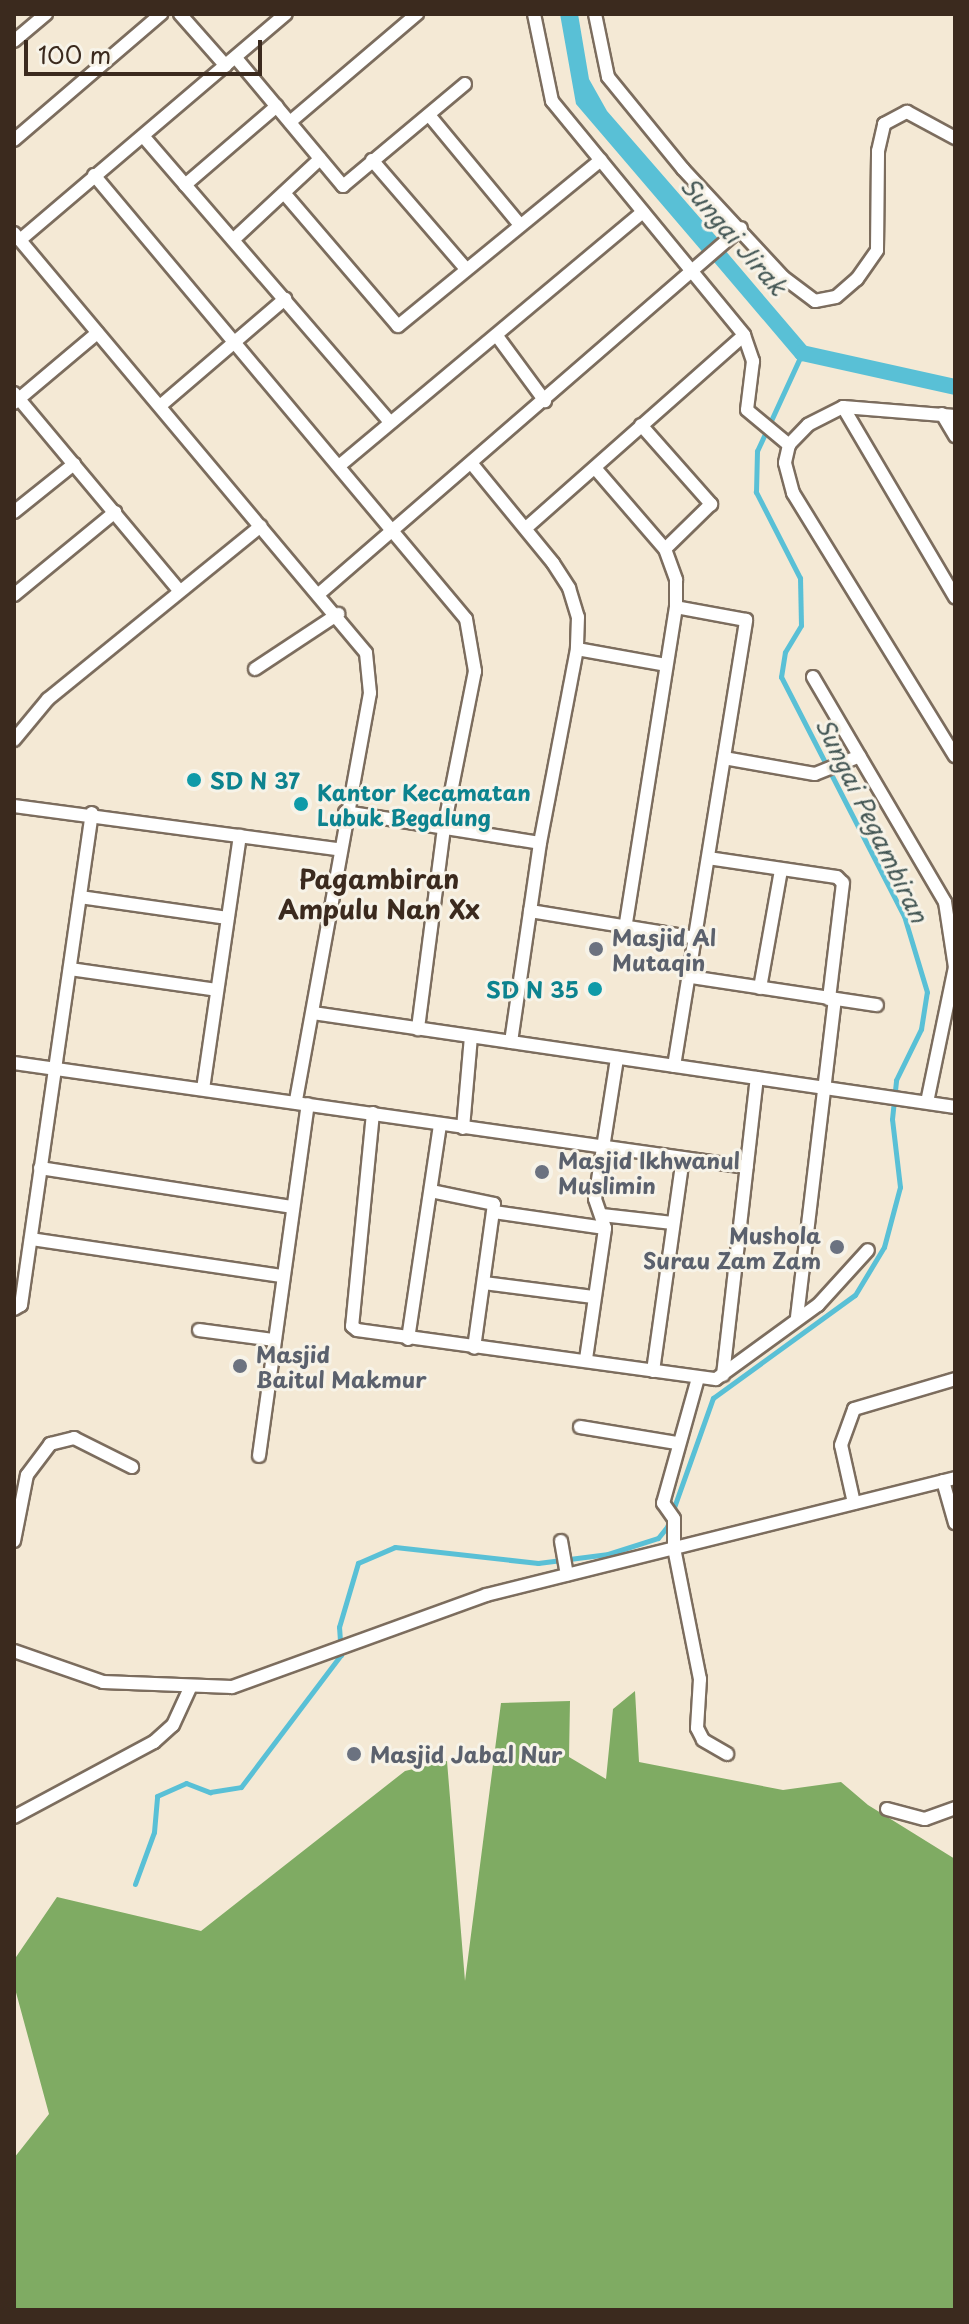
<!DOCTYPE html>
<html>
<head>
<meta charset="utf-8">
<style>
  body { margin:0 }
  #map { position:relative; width:969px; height:2324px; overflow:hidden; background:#f4e9d5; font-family:"Playpen Sans",sans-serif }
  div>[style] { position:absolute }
  .forest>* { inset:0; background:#7fab63 }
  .water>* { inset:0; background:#59c0d6 }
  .stream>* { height:5px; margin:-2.5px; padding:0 2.5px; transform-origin:2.5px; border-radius:2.5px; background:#59c0d6 }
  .canal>* { height:16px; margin:-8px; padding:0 8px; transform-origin:8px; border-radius:8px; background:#59c0d6 }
  .roads { filter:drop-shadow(2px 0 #7c6d5e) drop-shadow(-2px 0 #7c6d5e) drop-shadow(0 2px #7c6d5e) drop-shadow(0 -2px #7c6d5e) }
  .street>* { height:12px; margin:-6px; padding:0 6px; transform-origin:6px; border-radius:6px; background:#fff }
  .dots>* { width:22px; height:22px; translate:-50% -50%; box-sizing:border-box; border:4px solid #f7f3e8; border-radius:50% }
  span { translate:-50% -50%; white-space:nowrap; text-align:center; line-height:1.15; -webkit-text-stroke:6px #f7f3e8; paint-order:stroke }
  .culture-label { font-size:22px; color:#0d838f; font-weight:700 }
  .left { translate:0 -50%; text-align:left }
  .right { translate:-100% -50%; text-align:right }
  .worship-label { font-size:22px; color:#5b616d; font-weight:700 }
  .water-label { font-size:24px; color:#445755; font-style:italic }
  .quarter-label { font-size:26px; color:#3b2a1e; font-weight:700 }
  .frame { position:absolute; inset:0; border:16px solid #3b2a1e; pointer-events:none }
  .scale { position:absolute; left:24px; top:40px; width:238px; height:36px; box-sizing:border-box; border:4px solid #3b2a1e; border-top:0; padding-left:10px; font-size:24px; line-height:28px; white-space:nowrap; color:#3b2a1e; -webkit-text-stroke:6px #f7f3e8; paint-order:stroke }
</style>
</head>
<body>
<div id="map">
  <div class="forest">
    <i style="clip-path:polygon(635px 1691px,639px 1762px,783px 1790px,841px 1782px,868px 1805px,955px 1859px,955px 2310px,14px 2310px,14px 2158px,49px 2114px,14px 1985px,14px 1960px,57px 1897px,201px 1931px,405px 1771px,447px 1761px,465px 1981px,501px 1703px,570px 1701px,569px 1757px,606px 1779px,613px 1709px)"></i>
  </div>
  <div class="water">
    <i style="clip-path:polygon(560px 14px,578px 14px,589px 79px,607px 111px,727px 249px,712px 263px,576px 104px)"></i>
  </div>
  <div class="stream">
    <i style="left:135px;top:1884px;width:55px;rotate:-69.9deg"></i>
    <i style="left:154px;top:1832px;width:36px;rotate:-85deg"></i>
    <i style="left:157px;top:1796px;width:32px;rotate:-24deg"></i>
    <i style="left:186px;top:1783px;width:26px;rotate:21deg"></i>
    <i style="left:210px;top:1792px;width:31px;rotate:-9deg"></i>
    <i style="left:241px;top:1787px;width:166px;rotate:-52.9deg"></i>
    <i style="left:341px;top:1655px;width:28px;rotate:-94deg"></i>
    <i style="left:339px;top:1627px;width:67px;rotate:-73.5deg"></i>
    <i style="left:358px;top:1563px;width:40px;rotate:-23.4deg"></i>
    <i style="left:395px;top:1547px;width:144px;rotate:6.4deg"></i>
    <i style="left:538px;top:1563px;width:71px;rotate:-7.3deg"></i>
    <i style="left:608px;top:1554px;width:52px;rotate:-17.7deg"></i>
    <i style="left:658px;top:1538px;width:14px;rotate:-51deg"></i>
    <i style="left:667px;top:1527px;width:137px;rotate:-70.4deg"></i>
    <i style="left:713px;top:1398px;width:175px;rotate:-36deg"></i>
    <i style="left:855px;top:1295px;width:56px;rotate:-58.9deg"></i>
    <i style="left:884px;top:1247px;width:62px;rotate:-75.1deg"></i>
    <i style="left:900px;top:1187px;width:68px;rotate:-96.7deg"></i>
    <i style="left:892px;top:1119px;width:39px;rotate:-84deg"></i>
    <i style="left:896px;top:1080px;width:57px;rotate:-63.9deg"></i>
    <i style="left:921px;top:1029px;width:37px;rotate:-81deg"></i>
    <i style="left:927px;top:992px;width:79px;rotate:-106.8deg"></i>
    <i style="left:904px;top:916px;width:269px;rotate:-117.2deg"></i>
    <i style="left:781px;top:677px;width:25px;rotate:-81deg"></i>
    <i style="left:785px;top:652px;width:31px;rotate:-59deg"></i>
    <i style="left:801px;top:625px;width:47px;rotate:-91.2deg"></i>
    <i style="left:800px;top:578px;width:97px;rotate:-117.1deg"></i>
    <i style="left:756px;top:492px;width:41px;rotate:-88.6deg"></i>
    <i style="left:757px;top:451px;width:108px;rotate:-65.3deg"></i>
  </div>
  <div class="canal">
    <i style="left:705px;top:239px;width:150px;rotate:49.6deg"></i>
    <i style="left:802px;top:353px;width:157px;rotate:12.5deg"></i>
  </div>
  <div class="roads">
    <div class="street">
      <i style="left:180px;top:14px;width:69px;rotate:48.5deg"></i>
      <i style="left:534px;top:14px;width:89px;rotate:78.3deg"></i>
      <i style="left:552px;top:101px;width:303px;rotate:50.6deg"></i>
      <i style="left:744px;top:335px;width:28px;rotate:71deg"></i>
      <i style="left:753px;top:361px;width:49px;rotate:97deg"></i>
      <i style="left:747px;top:410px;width:55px;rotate:39.8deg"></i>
      <i style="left:595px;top:14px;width:64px;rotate:78.3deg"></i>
      <i style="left:608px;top:77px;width:119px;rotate:50.8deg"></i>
      <i style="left:683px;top:169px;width:147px;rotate:47.2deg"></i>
      <i style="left:783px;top:277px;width:40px;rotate:37deg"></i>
      <i style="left:815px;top:301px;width:21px;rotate:-11deg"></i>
      <i style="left:836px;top:297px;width:28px;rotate:-41deg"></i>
      <i style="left:857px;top:279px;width:35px;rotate:-55deg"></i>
      <i style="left:877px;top:250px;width:99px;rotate:-89.4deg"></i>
      <i style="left:878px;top:151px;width:28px;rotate:-77deg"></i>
      <i style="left:884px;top:124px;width:26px;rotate:-28deg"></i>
      <i style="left:907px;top:112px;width:55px;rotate:28.4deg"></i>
      <i style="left:14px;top:41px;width:42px;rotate:-40.2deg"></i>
      <i style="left:236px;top:58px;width:167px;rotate:50.1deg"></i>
      <i style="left:343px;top:186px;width:159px;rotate:-39.9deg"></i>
      <i style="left:429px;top:115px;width:143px;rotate:50.4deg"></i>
      <i style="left:290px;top:122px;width:167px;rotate:-40.4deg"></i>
      <i style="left:143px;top:136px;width:378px;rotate:49.2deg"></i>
      <i style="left:14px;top:140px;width:194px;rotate:-40.6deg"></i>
      <i style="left:372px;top:160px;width:144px;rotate:49.2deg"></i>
      <i style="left:94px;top:175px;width:579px;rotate:50.04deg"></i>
      <i style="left:466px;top:619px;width:53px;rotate:80.2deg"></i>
      <i style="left:475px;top:671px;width:160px;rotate:101.2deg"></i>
      <i style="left:444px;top:828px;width:203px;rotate:97.4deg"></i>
      <i style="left:185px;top:185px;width:121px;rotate:-40.7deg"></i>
      <i style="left:284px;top:193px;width:175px;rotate:49.4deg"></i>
      <i style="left:398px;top:326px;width:262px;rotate:-39.3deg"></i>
      <i style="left:14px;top:233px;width:548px;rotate:50.03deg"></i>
      <i style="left:366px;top:653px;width:40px;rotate:84.3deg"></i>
      <i style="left:370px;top:693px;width:416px;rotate:100.3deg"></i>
      <i style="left:20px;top:240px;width:349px;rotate:-40.4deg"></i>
      <i style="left:233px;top:240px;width:119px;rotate:-43deg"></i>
      <i style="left:497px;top:336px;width:81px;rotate:53.6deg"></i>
      <i style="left:14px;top:393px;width:257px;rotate:50.1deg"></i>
      <i style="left:14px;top:403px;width:109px;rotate:-40.1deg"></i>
      <i style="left:160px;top:406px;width:165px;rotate:-40.6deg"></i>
      <i style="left:843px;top:407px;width:221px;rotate:59.5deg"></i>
      <i style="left:942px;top:414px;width:26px;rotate:59deg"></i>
      <i style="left:955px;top:416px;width:112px;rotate:-175.4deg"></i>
      <i style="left:843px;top:407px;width:39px;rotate:153deg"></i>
      <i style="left:808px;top:425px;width:28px;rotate:134deg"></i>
      <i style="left:789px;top:445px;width:18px;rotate:103deg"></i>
      <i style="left:785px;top:463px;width:31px;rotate:75deg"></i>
      <i style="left:793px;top:493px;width:309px;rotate:58.4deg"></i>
      <i style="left:641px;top:425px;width:106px;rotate:48.5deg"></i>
      <i style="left:711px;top:504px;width:64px;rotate:135.6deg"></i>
      <i style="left:472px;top:464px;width:128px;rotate:50.7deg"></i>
      <i style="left:553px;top:563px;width:30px;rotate:57deg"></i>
      <i style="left:569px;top:588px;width:30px;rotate:73deg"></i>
      <i style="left:578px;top:617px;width:32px;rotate:92deg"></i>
      <i style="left:577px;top:649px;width:197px;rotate:100.8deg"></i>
      <i style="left:540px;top:843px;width:201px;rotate:98.3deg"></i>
      <i style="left:339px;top:466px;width:396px;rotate:-39.9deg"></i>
      <i style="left:595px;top:468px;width:107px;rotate:49.2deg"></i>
      <i style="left:665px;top:549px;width:33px;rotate:70deg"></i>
      <i style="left:676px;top:580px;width:27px;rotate:90deg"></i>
      <i style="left:676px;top:607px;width:325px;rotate:99deg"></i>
      <i style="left:14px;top:512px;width:77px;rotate:-38.7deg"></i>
      <i style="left:526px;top:528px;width:291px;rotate:-41.5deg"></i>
      <i style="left:320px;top:593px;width:557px;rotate:-40.92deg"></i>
      <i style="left:14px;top:595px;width:131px;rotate:-39.4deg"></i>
      <i style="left:577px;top:649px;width:90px;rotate:10.2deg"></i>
      <i style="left:255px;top:669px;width:100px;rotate:-33.5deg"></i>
      <i style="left:813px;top:677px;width:261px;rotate:59.6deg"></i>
      <i style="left:945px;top:902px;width:66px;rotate:81.3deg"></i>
      <i style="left:955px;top:967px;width:138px;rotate:101.7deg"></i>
      <i style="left:14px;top:740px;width:53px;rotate:-50.3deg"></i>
      <i style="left:48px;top:699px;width:274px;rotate:-39.1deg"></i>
      <i style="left:724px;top:758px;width:92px;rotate:10deg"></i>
      <i style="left:815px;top:774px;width:48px;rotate:-21.8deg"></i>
      <i style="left:14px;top:806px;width:327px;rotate:7.6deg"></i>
      <i style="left:345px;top:812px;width:197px;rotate:9deg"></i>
      <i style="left:708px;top:858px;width:130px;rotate:8.4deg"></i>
      <i style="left:837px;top:877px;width:8px;rotate:45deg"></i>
      <i style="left:843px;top:883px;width:117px;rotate:96.9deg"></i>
      <i style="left:80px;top:897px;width:149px;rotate:8.1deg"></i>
      <i style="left:530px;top:911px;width:168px;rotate:9.2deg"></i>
      <i style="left:70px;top:969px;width:148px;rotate:8.1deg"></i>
      <i style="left:691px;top:977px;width:188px;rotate:8.6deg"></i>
      <i style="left:760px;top:988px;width:120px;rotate:-79.9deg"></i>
      <i style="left:313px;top:1013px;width:649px;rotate:8.33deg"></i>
      <i style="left:14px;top:1063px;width:740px;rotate:8.08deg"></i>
      <i style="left:674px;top:1066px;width:452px;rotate:-80.8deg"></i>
      <i style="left:746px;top:620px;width:71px;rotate:-169.5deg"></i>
      <i style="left:203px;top:1089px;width:256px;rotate:-81.7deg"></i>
      <i style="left:373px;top:1113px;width:214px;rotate:95.6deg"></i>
      <i style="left:352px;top:1326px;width:6px;rotate:39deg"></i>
      <i style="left:357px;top:1330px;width:362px;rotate:7.8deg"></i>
      <i style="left:716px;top:1379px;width:126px;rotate:-36deg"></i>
      <i style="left:818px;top:1305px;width:74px;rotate:-47.7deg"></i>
      <i style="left:463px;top:1128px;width:91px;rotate:-85deg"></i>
      <i style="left:40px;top:1168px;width:256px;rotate:8.8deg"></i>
      <i style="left:431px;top:1191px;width:64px;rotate:11.7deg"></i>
      <i style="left:494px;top:1204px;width:145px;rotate:97.9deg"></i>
      <i style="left:494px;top:1212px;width:112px;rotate:8.2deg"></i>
      <i style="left:602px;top:1215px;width:71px;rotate:6.4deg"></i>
      <i style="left:31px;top:1239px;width:254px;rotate:8.4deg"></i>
      <i style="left:484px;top:1283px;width:110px;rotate:7.3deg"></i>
      <i style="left:14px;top:1309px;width:8px;rotate:-30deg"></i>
      <i style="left:21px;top:1305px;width:497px;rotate:-81.8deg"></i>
      <i style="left:797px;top:1317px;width:320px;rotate:-83.2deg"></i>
      <i style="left:199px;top:1330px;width:76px;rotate:7.6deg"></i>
      <i style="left:408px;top:1339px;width:216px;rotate:-81.5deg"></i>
      <i style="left:586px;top:1359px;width:132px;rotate:-81.7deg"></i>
      <i style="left:605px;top:1228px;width:31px;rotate:-109deg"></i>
      <i style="left:595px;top:1199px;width:143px;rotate:-81.1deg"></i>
      <i style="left:653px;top:1371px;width:215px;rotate:-82deg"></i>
      <i style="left:723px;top:1375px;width:299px;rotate:-83.5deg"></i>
      <i style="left:698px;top:1378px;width:130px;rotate:105.6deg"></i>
      <i style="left:663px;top:1503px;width:19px;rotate:55deg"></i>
      <i style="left:674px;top:1519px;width:29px;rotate:90deg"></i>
      <i style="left:674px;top:1548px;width:134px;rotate:78.8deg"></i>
      <i style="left:700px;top:1679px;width:49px;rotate:93.5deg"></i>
      <i style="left:697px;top:1728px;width:13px;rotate:63deg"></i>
      <i style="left:703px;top:1740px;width:28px;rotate:30deg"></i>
      <i style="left:580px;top:1427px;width:98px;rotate:9.4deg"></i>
      <i style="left:259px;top:1456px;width:355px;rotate:-82.1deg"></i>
      <i style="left:943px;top:1481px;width:44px;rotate:74.1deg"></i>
      <i style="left:854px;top:1503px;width:59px;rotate:-102.6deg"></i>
      <i style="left:841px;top:1445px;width:38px;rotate:-70deg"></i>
      <i style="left:854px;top:1409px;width:105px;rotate:-16.5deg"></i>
      <i style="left:14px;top:1541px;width:67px;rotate:-78.9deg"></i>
      <i style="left:27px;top:1475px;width:39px;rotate:-53deg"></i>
      <i style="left:50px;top:1444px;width:25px;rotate:-14deg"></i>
      <i style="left:74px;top:1438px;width:65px;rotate:26.6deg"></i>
      <i style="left:561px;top:1541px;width:34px;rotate:80deg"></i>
      <i style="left:14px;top:1651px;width:94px;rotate:19.2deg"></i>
      <i style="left:103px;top:1682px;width:129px;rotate:2.2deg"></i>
      <i style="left:232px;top:1687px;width:270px;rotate:-19.9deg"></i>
      <i style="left:486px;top:1595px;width:483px;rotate:-14deg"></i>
      <i style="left:887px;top:1809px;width:39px;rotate:15deg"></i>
      <i style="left:925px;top:1819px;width:32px;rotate:-20deg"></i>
      <i style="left:14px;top:1817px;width:159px;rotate:-28.2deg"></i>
      <i style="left:154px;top:1742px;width:25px;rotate:-42deg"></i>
      <i style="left:173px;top:1725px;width:41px;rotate:-65.3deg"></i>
    </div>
  </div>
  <div class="dots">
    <i style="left:194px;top:780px;background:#0f9aa8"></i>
    <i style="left:301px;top:804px;background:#0f9aa8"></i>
    <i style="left:596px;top:949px;background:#6b7280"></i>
    <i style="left:595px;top:989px;background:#0f9aa8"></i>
    <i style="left:542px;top:1172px;background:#6b7280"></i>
    <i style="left:837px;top:1247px;background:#6b7280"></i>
    <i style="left:240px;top:1366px;background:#6b7280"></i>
    <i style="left:354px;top:1754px;background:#6b7280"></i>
  </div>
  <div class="culture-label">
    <span class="left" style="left:210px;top:780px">SD N 37</span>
    <span class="left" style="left:317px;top:804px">Kantor Kecamatan<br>Lubuk Begalung</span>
    <span class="right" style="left:579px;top:989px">SD N 35</span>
  </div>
  <div class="worship-label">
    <span class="left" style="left:612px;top:949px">Masjid Al<br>Mutaqin</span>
    <span class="left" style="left:558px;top:1172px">Masjid Ikhwanul<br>Muslimin</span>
    <span class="right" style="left:821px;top:1247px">Mushola<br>Surau Zam Zam</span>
    <span class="left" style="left:256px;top:1366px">Masjid<br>Baitul Makmur</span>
    <span class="left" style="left:370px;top:1754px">Masjid Jabal Nur</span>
  </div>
  <div class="water-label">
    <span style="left:734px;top:236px;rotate:49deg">Sungai Jirak</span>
    <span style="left:872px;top:820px;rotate:64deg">Sungai Pegambiran</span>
  </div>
  <div class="quarter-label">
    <span style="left:379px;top:894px">Pagambiran<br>Ampulu Nan Xx</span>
  </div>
  <div class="frame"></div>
  <div class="scale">100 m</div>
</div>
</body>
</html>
